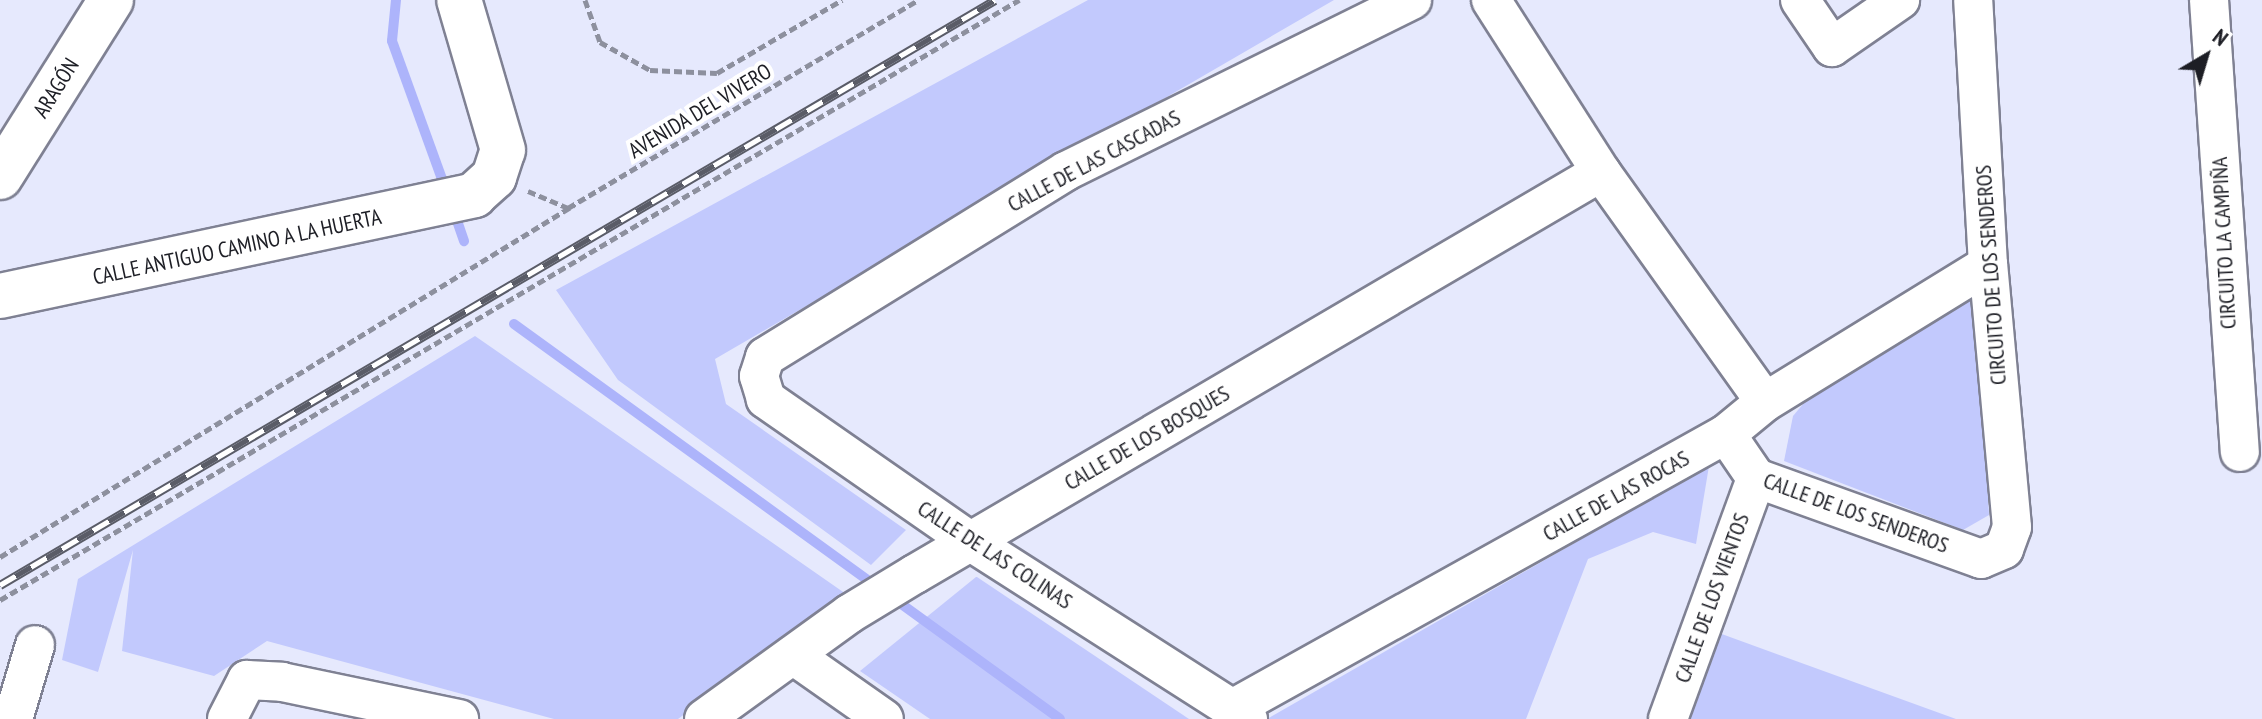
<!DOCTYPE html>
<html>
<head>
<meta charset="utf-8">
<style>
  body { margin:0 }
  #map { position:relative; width:2262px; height:719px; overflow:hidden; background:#e6e9fd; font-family:"PT Sans Narrow",sans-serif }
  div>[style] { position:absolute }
  .green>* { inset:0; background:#c2c9fd }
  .stream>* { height:10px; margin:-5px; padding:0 5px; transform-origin:5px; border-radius:5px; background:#adb4fb }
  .path>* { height:5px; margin-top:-2.5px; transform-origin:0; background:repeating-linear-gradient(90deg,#8d909e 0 8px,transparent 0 12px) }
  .roads { filter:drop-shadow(2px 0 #7f8193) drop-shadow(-2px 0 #7f8193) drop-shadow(0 2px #7f8193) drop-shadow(0 -2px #7f8193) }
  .street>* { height:38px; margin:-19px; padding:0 19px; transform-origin:19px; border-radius:19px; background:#fff }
  .secondary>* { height:44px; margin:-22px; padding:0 22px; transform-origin:22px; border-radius:22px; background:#fff }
  .rail>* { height:9px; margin-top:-4.5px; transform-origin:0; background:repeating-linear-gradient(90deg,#fff 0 18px,#5a5c67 0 36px); box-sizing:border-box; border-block:2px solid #5a5c67 }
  span { translate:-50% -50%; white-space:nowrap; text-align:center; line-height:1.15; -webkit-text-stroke:8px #fff; paint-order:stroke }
  .street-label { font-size:22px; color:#1d1e25 }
  .north { position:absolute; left:2166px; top:16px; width:80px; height:80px; -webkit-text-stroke:6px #fff; paint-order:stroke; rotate:38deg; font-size:22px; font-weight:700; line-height:32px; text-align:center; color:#1d1e25 }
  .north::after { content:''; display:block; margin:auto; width:28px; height:36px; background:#1d1e25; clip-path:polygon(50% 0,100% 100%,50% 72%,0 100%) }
</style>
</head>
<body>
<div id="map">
  <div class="green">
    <i style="clip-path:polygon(1088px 0,1334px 0,715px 359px,726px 404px,906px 530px,871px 565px,618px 380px,556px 290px)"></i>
    <i style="clip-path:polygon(1977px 288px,1989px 515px,1963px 530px,1784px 461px,1793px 416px,1809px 397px)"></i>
    <i style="clip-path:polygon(475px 336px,846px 594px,678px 719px,554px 719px,267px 641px,214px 676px,122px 651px,133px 550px,98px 672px,62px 660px,78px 579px)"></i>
    <i style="clip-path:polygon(1709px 466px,1696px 544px,1653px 532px,1588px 559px,1526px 719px,1267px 719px)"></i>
    <i style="clip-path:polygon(976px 577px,977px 577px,1189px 719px,930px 719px,860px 671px)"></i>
    <i style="clip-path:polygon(1719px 633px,1956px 719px,1688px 719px)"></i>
  </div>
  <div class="stream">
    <i style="left:396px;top:0;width:41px;rotate:95.6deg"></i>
    <i style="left:392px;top:41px;width:158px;rotate:70.1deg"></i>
    <i style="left:453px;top:209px;width:34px;rotate:71deg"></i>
    <i style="left:514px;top:324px;width:448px;rotate:35.9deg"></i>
    <i style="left:893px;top:598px;width:206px;rotate:35.9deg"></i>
  </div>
  <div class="path">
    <i style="left:585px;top:0;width:45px;rotate:70.3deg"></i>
    <i style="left:600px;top:42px;width:57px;rotate:29.2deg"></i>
    <i style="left:650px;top:70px;width:67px;rotate:2.6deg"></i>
    <i style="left:717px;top:73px;width:145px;rotate:-30.3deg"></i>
    <i style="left:528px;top:191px;width:43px;rotate:23deg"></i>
    <i style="left:568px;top:208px;width:407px;rotate:-30.7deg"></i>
    <i style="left:0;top:557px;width:673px;rotate:-31.52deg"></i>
    <i style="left:0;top:600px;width:1183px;rotate:-30.49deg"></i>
  </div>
  <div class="roads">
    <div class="street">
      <i style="left:1491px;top:0;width:204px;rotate:57.4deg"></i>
      <i style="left:1601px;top:172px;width:282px;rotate:54.5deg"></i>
      <i style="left:1800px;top:0;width:57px;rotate:55.8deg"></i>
      <i style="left:1832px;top:47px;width:83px;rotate:-34.7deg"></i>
      <i style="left:2209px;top:0;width:453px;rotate:86.1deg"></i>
      <i style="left:1726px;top:434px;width:53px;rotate:55.7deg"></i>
      <i style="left:1756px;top:478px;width:239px;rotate:19.8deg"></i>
      <i style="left:1981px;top:559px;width:25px;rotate:-23deg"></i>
      <i style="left:2004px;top:549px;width:23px;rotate:-70deg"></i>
      <i style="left:2012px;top:527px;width:263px;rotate:-95.2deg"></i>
      <i style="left:1988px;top:265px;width:265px;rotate:-93.2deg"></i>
      <i style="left:793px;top:655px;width:111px;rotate:35.1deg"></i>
      <i style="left:1232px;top:709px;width:565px;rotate:-29.1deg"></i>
      <i style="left:1726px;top:434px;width:50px;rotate:-39.4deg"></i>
      <i style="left:1765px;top:402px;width:262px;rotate:-31.6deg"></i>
      <i style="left:13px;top:719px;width:77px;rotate:-73.4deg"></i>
      <i style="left:227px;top:719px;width:44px;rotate:-62.9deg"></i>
      <i style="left:247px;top:680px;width:35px;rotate:3deg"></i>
      <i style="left:282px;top:682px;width:181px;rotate:11.8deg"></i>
      <i style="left:704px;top:719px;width:179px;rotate:-35.9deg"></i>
      <i style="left:849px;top:614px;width:77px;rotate:-31.2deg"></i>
      <i style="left:915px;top:574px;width:795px;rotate:-30.37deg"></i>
      <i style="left:1248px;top:719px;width:330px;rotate:-147.4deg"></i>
      <i style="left:970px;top:541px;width:249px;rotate:-145.2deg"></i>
      <i style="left:766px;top:399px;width:24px;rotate:-107deg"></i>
      <i style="left:759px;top:376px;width:20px;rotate:-72deg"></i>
      <i style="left:765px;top:357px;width:354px;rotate:-31.7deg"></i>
      <i style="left:1066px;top:171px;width:386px;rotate:-26.3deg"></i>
      <i style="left:1668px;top:719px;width:257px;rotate:-69.9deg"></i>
    </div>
    <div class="secondary">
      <i style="left:0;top:177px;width:209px;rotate:-57.9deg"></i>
      <i style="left:0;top:296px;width:485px;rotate:-12deg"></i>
      <i style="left:474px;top:195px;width:27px;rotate:-42deg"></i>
      <i style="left:494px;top:177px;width:28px;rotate:-72deg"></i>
      <i style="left:503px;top:150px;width:156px;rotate:-106.3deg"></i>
    </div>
  </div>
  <div class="rail">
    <i style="left:0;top:585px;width:1154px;rotate:-30.45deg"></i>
  </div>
  <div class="street-label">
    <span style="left:56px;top:88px;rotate:-58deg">ARAGÓN</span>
    <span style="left:700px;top:111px;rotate:-31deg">AVENIDA DEL VIVERO</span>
    <span style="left:1094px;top:161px;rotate:-28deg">CALLE DE LAS CASCADAS</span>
    <span style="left:2224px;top:243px;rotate:-93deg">CIRCUITO LA CAMPIÑA</span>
    <span style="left:237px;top:247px;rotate:-12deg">CALLE ANTIGUO CAMINO A LA HUERTA</span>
    <span style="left:1991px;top:275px;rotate:-94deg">CIRCUITO DE LOS SENDEROS</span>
    <span style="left:1147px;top:438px;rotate:-30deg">CALLE DE LOS BOSQUES</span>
    <span style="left:1616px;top:496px;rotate:-29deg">CALLE DE LAS ROCAS</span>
    <span style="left:1856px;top:513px;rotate:20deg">CALLE DE LOS SENDEROS</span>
    <span style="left:995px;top:555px;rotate:33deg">CALLE DE LAS COLINAS</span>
    <span style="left:1712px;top:598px;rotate:-70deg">CALLE DE LOS VIENTOS</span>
  </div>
  <div class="north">N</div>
</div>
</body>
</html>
